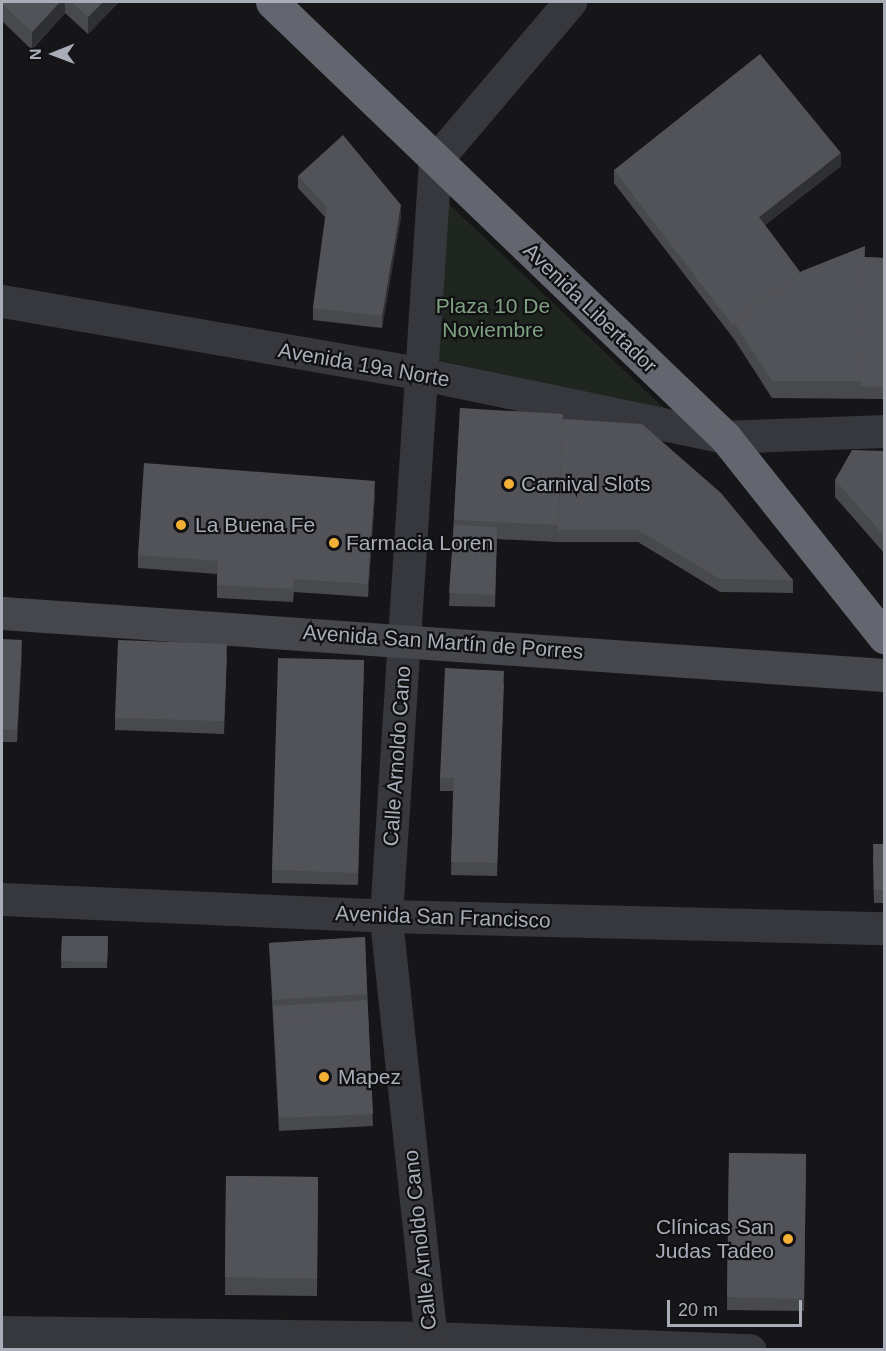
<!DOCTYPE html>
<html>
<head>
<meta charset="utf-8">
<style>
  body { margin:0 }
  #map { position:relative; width:886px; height:1351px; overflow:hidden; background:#161618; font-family:Helvetica,sans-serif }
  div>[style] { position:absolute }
  .green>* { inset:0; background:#1e261f }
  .street>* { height:33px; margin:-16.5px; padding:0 16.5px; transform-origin:16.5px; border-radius:16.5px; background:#37383d }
  .secondary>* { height:33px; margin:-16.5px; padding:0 16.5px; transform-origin:16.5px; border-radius:16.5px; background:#45474d }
  .highway>* { height:33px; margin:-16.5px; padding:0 16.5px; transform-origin:16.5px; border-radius:16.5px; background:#63666e }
  .wall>* { inset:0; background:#47494d }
  .shaded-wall>* { inset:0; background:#2f3033 }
  .building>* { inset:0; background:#525359 }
  .dots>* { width:16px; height:16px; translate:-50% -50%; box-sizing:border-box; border:3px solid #111113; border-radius:50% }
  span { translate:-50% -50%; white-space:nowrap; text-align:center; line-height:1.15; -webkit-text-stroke:4.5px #111113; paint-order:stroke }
  .park-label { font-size:21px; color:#7fa381 }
  .street-label { font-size:21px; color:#a8adb8 }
  .poi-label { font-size:21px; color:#a8adb8 }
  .left { translate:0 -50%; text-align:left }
  .right { translate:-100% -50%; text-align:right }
  .frame { position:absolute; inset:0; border:3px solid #a8adb8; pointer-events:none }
  .north { position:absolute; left:24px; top:24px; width:60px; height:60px; -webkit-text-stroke:4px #111113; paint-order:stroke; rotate:269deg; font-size:16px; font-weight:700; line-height:24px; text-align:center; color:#a8adb8 }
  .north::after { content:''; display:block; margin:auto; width:21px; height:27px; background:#a8adb8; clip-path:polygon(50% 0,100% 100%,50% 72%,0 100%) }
  .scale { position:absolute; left:667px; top:1300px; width:135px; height:27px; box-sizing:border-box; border:3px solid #a8adb8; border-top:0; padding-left:8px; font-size:18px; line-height:21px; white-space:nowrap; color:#a8adb8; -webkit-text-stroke:4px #111113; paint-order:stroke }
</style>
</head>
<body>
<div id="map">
  <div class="green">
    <i style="clip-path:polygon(447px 202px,668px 412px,439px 360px)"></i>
  </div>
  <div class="street">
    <i style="left:2px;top:301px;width:427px;rotate:9.8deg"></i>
    <i style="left:423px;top:374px;width:309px;rotate:11.8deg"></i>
    <i style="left:725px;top:437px;width:159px;rotate:-2.2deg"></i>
    <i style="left:2px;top:899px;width:384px;rotate:2.5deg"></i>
    <i style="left:386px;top:916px;width:498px;rotate:1.4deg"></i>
    <i style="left:2px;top:1332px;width:429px;rotate:0.8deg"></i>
    <i style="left:431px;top:1338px;width:319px;rotate:2.2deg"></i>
    <i style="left:432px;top:1350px;width:436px;rotate:-96.1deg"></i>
    <i style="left:386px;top:916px;width:757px;rotate:-86.29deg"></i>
    <i style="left:435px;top:161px;width:209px;rotate:-49.7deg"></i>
  </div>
  <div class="secondary">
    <i style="left:2px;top:613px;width:884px;rotate:4.02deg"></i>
  </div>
  <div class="highway">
    <i style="left:272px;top:2px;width:628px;rotate:43.84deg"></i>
    <i style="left:725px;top:437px;width:256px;rotate:51.5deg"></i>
  </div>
  <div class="wall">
    <i style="clip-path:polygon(2px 2px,119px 2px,88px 34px,65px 13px,32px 50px,2px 21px)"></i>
    <i style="clip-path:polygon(841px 166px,765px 225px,800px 272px,865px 257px,885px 258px,885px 399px,772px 398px,734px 339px,614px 183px,614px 170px)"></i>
    <i style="clip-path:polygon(298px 176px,401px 217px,382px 328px,313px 320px,313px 308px,325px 217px,298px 188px)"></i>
    <i style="clip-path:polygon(460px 408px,563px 419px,793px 580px,793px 593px,720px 592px,638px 542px,558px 542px,497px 539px,495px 607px,449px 606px)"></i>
    <i style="clip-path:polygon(885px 451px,885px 554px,835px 497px,835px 480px)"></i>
    <i style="clip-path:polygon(375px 493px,368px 597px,294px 592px,293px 602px,217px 598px,217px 574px,138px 568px,138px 555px)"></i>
    <i style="clip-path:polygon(2px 639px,22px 652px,17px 742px,2px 742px)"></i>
    <i style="clip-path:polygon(227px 656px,224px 734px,115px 730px,115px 718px)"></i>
    <i style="clip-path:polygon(364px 660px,358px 885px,272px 883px,272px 870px)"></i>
    <i style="clip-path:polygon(504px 683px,497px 876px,451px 875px,453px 791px,440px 791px,440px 778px)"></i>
    <i style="clip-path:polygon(885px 844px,885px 903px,874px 903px,873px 857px)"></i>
    <i style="clip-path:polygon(62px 936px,108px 942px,107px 968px,61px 968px)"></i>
    <i style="clip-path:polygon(365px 937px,373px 1126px,279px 1131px,269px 943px)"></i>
    <i style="clip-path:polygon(729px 1153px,806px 1154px,804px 1311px,727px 1310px)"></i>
    <i style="clip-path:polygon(226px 1176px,318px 1177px,317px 1296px,225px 1295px)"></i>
  </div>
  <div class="shaded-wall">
    <i style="clip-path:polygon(60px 2px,65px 2px,65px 13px,32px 50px,32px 32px)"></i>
    <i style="clip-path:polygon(103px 2px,119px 2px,88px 34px,88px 17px)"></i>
    <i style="clip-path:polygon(841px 153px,841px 166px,759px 229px,759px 217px)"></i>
    <i style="clip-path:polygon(401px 205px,401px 217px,382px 328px,382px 316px)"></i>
    <i style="clip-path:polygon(375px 481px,375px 493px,368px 597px,368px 584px)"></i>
    <i style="clip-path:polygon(22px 640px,22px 652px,17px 742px,17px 730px)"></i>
  </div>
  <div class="building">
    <i style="clip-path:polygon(2px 2px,60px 2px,32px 32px,2px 4px)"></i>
    <i style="clip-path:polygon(71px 2px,103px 2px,88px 17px)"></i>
    <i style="clip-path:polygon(760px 54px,841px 153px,759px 217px,800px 272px,734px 322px,734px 327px,614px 170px)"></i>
    <i style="clip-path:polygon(343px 135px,401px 205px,382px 316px,313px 308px,327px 207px,298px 176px)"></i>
    <i style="clip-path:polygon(865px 246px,861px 381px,772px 381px,734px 322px,802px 271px)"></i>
    <i style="clip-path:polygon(864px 257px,885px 258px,885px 387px,861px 386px)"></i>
    <i style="clip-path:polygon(460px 408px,563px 414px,558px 525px,454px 520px)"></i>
    <i style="clip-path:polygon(563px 419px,642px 424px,721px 493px,793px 580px,720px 579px,638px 530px,558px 530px)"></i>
    <i style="clip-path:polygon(852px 450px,885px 451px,885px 537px,835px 480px)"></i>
    <i style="clip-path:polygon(144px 463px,375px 481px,368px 584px,294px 579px,293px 589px,217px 585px,218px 561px,138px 555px)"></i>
    <i style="clip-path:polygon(454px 525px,497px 527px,495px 595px,449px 593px)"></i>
    <i style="clip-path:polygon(2px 639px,22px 640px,17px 730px,2px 729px)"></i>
    <i style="clip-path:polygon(118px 640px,227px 644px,224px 721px,115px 718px)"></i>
    <i style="clip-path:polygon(278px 658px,364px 660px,358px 873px,272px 870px)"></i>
    <i style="clip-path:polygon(445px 668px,504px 671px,497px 863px,451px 862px,454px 778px,440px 778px)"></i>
    <i style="clip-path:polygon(873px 844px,885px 844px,885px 890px,874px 890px)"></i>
    <i style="clip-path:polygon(62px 936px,108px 936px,107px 962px,61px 961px)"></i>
    <i style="clip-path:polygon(365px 937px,367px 994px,273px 1000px,269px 943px)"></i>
    <i style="clip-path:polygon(367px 1000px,368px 1013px,274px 1018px,274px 1024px,273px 1006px)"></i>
    <i style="clip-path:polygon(368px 1013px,373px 1114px,279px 1118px,274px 1018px)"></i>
    <i style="clip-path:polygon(729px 1153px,806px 1154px,804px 1299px,727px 1297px)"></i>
    <i style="clip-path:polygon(226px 1176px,318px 1177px,317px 1279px,225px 1277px)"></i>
  </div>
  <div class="dots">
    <i style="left:509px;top:484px;background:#f2b134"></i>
    <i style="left:181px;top:525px;background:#f2b134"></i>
    <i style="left:334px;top:543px;background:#f2b134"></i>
    <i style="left:324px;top:1077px;background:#f2b134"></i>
    <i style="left:788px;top:1239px;background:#f2b134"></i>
  </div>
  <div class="park-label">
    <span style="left:493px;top:318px">Plaza 10 De<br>Noviembre</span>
  </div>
  <div class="street-label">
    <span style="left:590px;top:308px;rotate:44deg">Avenida Libertador</span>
    <span style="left:364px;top:365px;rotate:10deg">Avenida 19a Norte</span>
    <span style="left:443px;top:642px;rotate:4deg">Avenida San Martín de Porres</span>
    <span style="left:397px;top:756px;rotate:-86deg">Calle Arnoldo Cano</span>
    <span style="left:443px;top:917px;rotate:2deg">Avenida San Francisco</span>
    <span style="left:420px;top:1240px;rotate:-96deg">Calle Arnoldo Cano</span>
  </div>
  <div class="poi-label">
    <span class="left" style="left:521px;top:484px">Carnival Slots</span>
    <span class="left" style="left:195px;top:525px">La Buena Fe</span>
    <span class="left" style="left:346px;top:543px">Farmacia Loren</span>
    <span class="left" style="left:338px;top:1077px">Mapez</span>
    <span class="right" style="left:774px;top:1239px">Clínicas San<br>Judas Tadeo</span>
  </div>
  <div class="frame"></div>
  <div class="north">N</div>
  <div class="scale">20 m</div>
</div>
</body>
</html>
